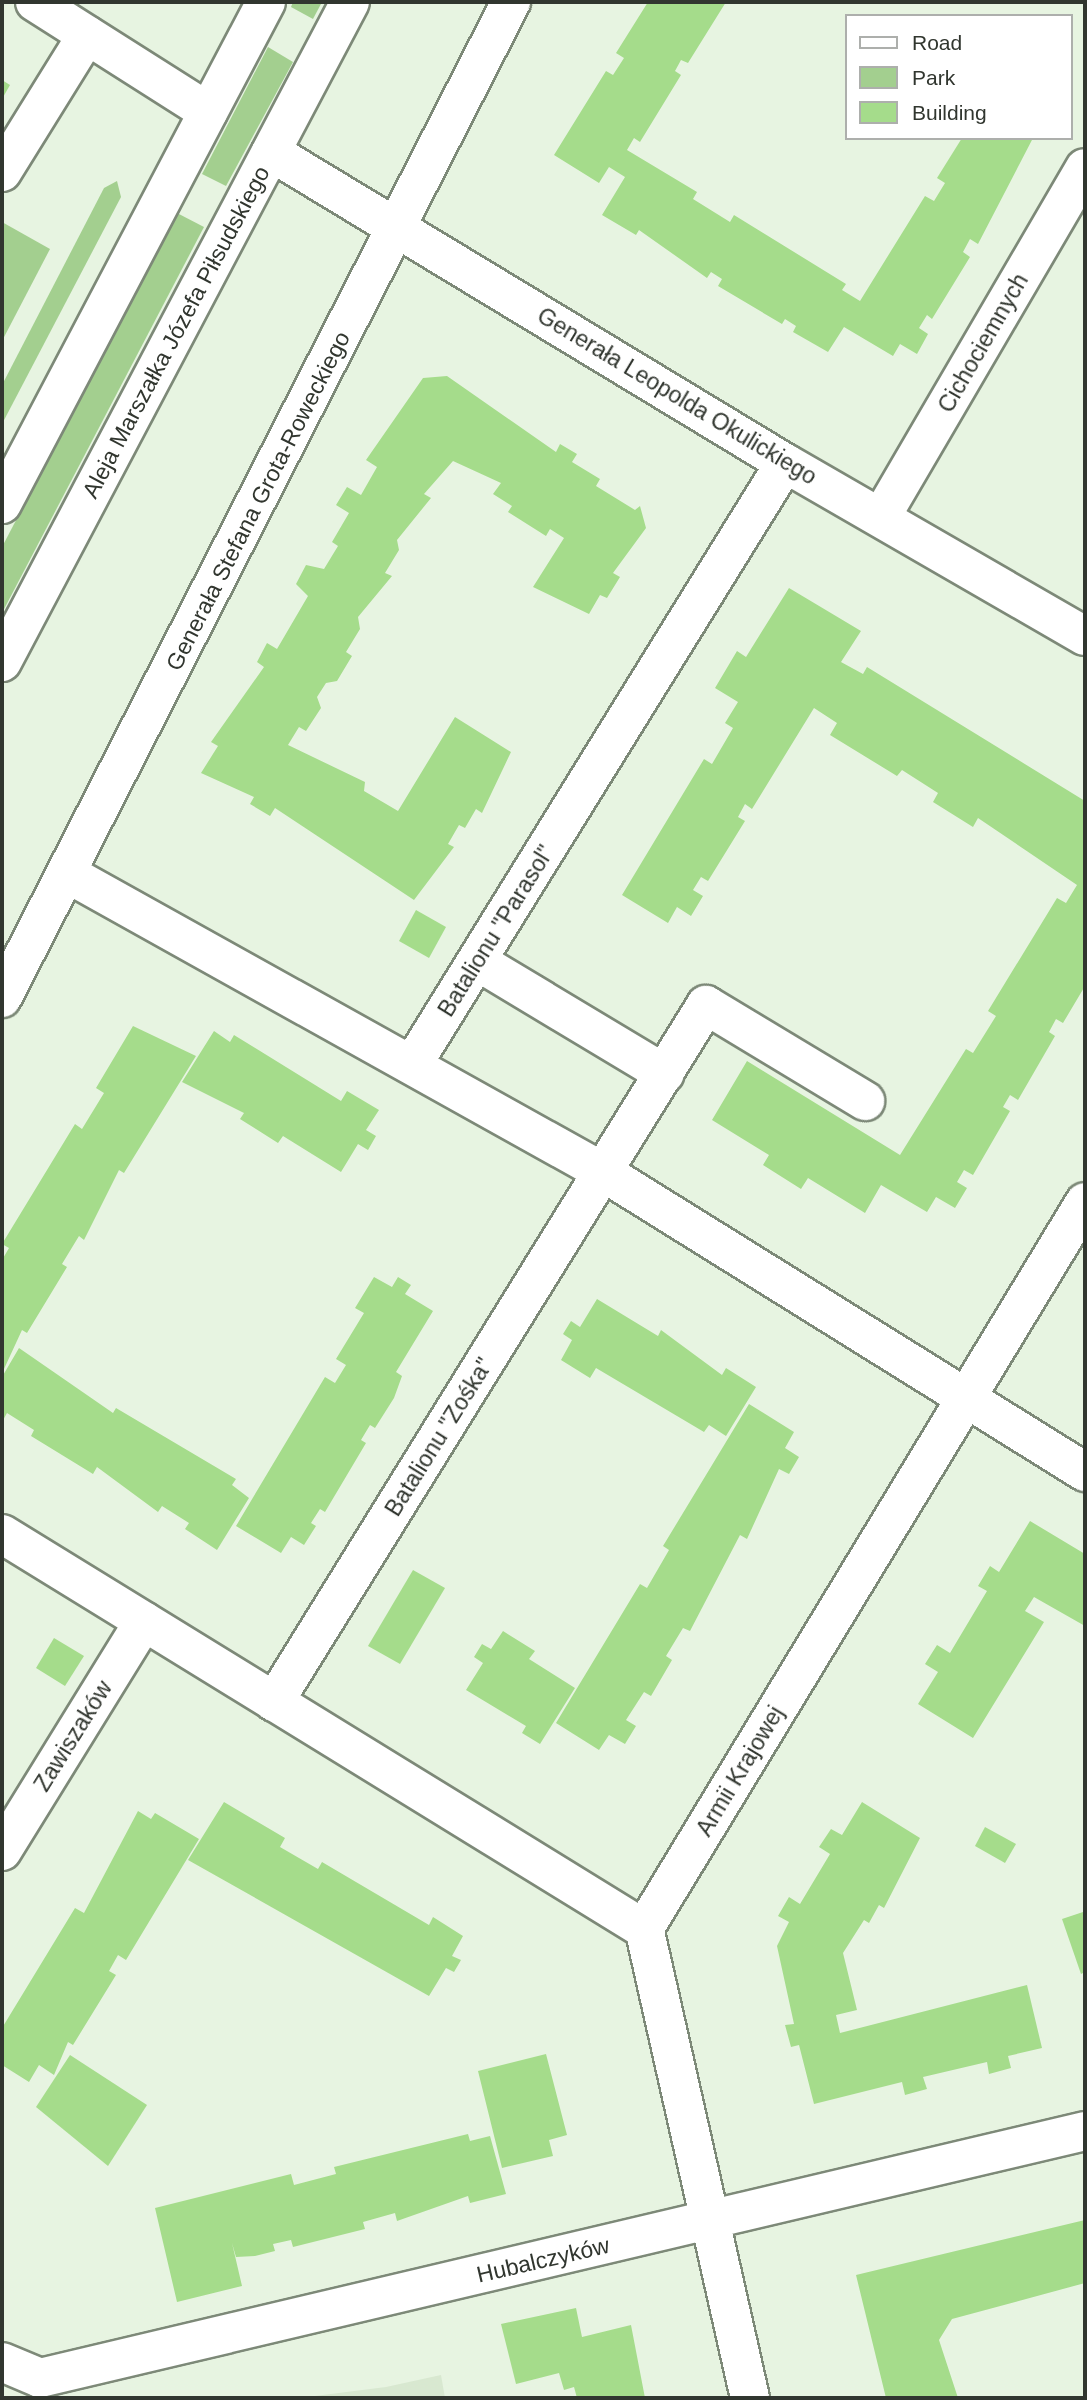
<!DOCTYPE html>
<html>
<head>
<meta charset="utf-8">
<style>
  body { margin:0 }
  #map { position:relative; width:1087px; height:2400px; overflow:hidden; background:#e7f4e1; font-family:Helvetica,sans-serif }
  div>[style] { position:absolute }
  .built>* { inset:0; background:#d8e8d0 }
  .green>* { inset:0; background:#a3cf8f }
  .building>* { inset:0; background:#a5dc8b }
  .roads { filter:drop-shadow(2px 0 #7d8978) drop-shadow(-2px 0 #7d8978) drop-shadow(0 2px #7d8978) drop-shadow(0 -2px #7d8978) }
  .minor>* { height:38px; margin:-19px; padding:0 19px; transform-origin:19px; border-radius:19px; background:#fff }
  span { translate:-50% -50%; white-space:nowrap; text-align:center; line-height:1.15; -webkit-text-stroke:5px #fff; paint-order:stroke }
  .street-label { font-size:23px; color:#31362f }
  .frame { position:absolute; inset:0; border:4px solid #31362f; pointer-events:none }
  .legend { position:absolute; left:845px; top:14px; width:228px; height:126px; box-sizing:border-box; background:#fff; border:2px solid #adafac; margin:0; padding:9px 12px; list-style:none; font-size:21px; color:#31362f }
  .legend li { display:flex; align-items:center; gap:14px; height:35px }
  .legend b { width:35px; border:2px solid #adafac }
</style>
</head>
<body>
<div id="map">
  <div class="built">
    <i style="clip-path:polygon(441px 2375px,445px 2398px,299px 2398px,386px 2387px)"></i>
  </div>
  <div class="green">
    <i style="clip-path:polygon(293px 2px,322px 2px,313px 19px,291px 7px)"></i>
    <i style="clip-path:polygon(268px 47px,293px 62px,226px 186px,202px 174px)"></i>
    <i style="clip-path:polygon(117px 181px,121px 197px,2px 424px,2px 385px,104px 188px)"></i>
    <i style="clip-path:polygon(177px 213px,204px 227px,2px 613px,2px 547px)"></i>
    <i style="clip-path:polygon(2px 222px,50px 249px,2px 341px)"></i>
  </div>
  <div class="building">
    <i style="clip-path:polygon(648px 2px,726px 2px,688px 63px,681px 60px,675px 71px,681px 75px,640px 142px,634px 138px,627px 150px,697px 192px,693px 199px,730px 222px,734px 215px,846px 284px,842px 290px,860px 301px,925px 196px,934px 201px,945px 183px,937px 178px,962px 138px,1033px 138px,978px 244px,970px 239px,963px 252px,970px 257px,932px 319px,927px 315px,919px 328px,928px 334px,917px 354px,900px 344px,893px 356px,844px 327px,828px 352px,793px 332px,796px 326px,785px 319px,782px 324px,718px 286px,722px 279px,711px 272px,707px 278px,639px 230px,636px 235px,602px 215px,625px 177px,609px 167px,599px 183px,554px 155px,606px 71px,613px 75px,624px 58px,616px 53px)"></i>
    <i style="clip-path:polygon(2px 80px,10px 85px,2px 99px)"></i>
    <i style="clip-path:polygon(447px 376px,556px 452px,560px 444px,577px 454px,572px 462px,600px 479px,596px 486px,635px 510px,640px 506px,646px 528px,613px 573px,620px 577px,607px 598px,600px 595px,589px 614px,533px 587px,564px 538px,550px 529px,546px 536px,508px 512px,512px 506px,493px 494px,501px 483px,453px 461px,424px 494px,431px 498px,397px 540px,399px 550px,385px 573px,392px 576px,358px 617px,360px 629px,346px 652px,352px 656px,337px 681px,326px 683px,317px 697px,321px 708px,306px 731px,299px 727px,288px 745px,365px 782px,364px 791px,398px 811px,455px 717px,511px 752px,482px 813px,476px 809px,465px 828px,459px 825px,448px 844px,454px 847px,414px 900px,275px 808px,270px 816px,250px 804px,254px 797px,201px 773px,218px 746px,211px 742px,264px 667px,257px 662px,267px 643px,277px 649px,308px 596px,296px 584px,306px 565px,324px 569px,338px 546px,332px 542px,349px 513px,336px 505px,347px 487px,361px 495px,377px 467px,366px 460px,423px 378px)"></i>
    <i style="clip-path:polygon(789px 588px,861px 631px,841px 662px,863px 674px,867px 667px,1085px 801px,1085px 986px,1063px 1023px,1056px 1019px,1049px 1032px,1055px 1036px,1018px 1100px,1010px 1095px,1003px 1107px,1010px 1111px,973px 1175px,964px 1170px,957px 1182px,967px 1188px,955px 1208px,936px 1197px,927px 1212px,881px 1185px,865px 1213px,808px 1178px,801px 1189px,763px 1165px,769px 1155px,712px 1120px,747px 1061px,900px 1155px,966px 1049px,973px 1053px,996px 1016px,988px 1011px,1057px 898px,1066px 903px,1077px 885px,978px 818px,973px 827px,933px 802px,938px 793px,902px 770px,897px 776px,830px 735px,837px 723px,814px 708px,752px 809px,745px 804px,738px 817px,745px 821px,708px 881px,701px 877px,693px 890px,703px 896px,691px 916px,677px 907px,668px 923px,622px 895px,704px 759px,712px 764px,733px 728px,725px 723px,738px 702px,715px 688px,737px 651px,746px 657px)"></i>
    <i style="clip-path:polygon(416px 910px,446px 927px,429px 958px,399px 941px)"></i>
    <i style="clip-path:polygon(133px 1026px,196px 1056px,124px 1173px,119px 1170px,84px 1240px,79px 1236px,62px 1264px,67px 1267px,27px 1333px,22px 1330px,4px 1369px,2px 1260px,9px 1248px,2px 1244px,75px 1124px,82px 1129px,104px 1093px,96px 1088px)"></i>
    <i style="clip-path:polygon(214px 1031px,230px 1042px,234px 1035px,341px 1101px,347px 1091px,379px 1110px,366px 1130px,376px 1136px,368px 1150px,358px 1144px,341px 1172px,283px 1136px,278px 1143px,240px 1119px,244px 1113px,182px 1082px)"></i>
    <i style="clip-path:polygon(374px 1277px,392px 1287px,398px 1277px,411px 1285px,405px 1294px,433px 1311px,396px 1372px,402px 1376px,394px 1398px,375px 1428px,370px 1425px,361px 1440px,366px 1443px,325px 1512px,320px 1509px,311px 1523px,316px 1526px,304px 1545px,291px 1537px,281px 1553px,236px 1526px,325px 1377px,335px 1383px,346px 1365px,336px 1359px,364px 1313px,355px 1308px)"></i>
    <i style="clip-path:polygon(597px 1299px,658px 1336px,661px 1330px,722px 1375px,726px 1368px,756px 1387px,726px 1436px,709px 1425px,704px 1432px,596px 1368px,590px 1378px,561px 1360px,572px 1340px,563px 1334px,571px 1321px,580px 1327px)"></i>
    <i style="clip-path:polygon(19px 1348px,113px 1413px,116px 1408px,236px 1479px,232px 1485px,249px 1498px,217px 1550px,185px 1529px,189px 1523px,162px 1506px,158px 1512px,97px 1467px,93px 1474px,31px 1436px,34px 1430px,7px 1413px,2px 1422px,2px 1377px)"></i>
    <i style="clip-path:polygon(749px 1404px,794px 1432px,785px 1448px,799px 1457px,789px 1474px,779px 1469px,747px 1539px,740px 1535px,690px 1631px,683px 1628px,666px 1656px,672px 1660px,651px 1696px,644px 1692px,626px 1720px,636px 1726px,625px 1744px,609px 1735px,599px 1750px,556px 1723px,640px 1584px,647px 1588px,669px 1550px,663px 1546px)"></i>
    <i style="clip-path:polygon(1030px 1521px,1085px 1554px,1085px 1626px,1034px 1597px,1025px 1611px,1044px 1622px,973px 1738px,918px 1704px,938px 1672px,925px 1664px,937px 1645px,950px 1653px,987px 1591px,978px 1586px,990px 1566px,999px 1572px)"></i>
    <i style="clip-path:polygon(413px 1570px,445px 1588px,400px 1664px,368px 1646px)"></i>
    <i style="clip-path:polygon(503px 1631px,535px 1651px,529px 1659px,575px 1688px,540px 1744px,522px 1733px,526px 1726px,466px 1690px,483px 1663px,474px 1657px,482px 1644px,491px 1649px)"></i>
    <i style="clip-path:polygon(54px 1638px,84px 1656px,65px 1686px,36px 1668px)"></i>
    <i style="clip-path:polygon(224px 1802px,285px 1838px,280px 1847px,318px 1869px,322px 1862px,429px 1925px,433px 1917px,463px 1936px,452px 1956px,461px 1960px,454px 1972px,446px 1968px,429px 1996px,188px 1860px)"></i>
    <i style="clip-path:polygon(862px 1802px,920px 1838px,884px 1908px,879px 1905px,869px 1923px,864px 1920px,843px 1953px,857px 2010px,836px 2015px,840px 2033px,1027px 1985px,1042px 2048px,1008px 2056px,1011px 2068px,989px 2074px,987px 2062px,923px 2077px,927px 2089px,905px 2095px,902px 2082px,814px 2104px,799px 2045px,791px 2047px,785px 2025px,794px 2024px,777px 1946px,789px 1922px,778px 1916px,789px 1897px,800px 1904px,830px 1854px,819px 1847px,831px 1829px,842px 1835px)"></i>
    <i style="clip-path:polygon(138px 1811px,151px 1819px,155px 1813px,199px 1839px,126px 1960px,118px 1955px,109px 1971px,116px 1975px,73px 2045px,68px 2042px,54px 2075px,39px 2065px,29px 2082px,2px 2065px,2px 2028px,75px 1908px,84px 1913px)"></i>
    <i style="clip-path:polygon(985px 1827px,1016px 1844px,1005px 1863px,975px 1846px)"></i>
    <i style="clip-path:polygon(1083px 1912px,1085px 1972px,1081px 1974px,1062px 1919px)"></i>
    <i style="clip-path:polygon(546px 2054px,567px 2135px,549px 2140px,553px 2156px,502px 2168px,478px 2071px)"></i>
    <i style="clip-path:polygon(70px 2055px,147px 2105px,108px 2166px,36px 2107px)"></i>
    <i style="clip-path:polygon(468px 2134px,470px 2141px,490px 2136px,506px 2194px,470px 2203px,468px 2196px,397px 2221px,395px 2213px,363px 2222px,365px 2229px,293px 2247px,291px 2240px,273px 2244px,275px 2251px,255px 2256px,236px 2257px,232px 2243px,242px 2286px,177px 2302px,155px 2208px,291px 2174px,294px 2185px,336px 2174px,334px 2167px)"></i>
    <i style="clip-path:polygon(1085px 2220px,1085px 2283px,952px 2319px,939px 2340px,958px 2398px,886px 2398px,856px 2275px)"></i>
    <i style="clip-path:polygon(576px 2308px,582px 2337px,631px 2325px,645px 2398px,577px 2398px,574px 2387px,564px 2390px,559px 2373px,516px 2384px,501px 2324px)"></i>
  </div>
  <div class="roads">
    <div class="minor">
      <i style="left:35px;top:2px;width:205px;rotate:32.4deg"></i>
      <i style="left:271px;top:152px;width:601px;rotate:31.18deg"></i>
      <i style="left:785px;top:463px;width:346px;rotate:30deg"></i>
      <i style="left:2px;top:172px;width:161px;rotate:-58.2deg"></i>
      <i style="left:2px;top:504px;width:567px;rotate:-62.26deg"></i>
      <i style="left:881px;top:517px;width:404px;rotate:-59.7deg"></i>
      <i style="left:2px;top:662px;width:746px;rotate:-62.2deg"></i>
      <i style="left:70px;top:875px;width:610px;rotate:29.13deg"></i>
      <i style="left:603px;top:1172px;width:568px;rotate:31.9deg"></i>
      <i style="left:477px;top:961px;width:219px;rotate:31deg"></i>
      <i style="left:2px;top:998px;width:1119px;rotate:-62.93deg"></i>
      <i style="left:412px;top:1065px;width:708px;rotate:-58.22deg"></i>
      <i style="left:2px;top:1534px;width:754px;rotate:31.6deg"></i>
      <i style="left:274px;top:1702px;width:820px;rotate:-58.21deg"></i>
      <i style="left:706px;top:1005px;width:186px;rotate:31.1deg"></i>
      <i style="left:2px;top:1851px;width:270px;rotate:-58.3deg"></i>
      <i style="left:2px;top:2362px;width:41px;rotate:22.8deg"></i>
      <i style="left:40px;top:2378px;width:1074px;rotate:-13.3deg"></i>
      <i style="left:750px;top:2398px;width:481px;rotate:-102.7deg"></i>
      <i style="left:644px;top:1929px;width:850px;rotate:-58.76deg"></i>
    </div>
  </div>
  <div class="street-label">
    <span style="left:176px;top:332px;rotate:-62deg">Aleja Marszałka Józefa Piłsudskiego</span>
    <span style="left:983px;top:343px;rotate:-60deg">Cichociemnych</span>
    <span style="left:677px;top:396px;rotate:31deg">Generała Leopolda Okulickiego</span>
    <span style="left:258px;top:501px;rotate:-63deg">Generała Stefana Grota-Roweckiego</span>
    <span style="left:496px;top:931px;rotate:-58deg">Batalionu "Parasol"</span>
    <span style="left:439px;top:1437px;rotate:-58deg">Batalionu "Zośka"</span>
    <span style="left:73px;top:1736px;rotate:-58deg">Zawiszaków</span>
    <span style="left:740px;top:1771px;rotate:-59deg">Armii Krajowej</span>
    <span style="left:543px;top:2260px;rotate:-13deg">Hubalczyków</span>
  </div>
  <div class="frame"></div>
  <ul class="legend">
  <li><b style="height:9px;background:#fff"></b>Road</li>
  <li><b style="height:19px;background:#a3cf8f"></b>Park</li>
  <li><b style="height:19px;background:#a5dc8b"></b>Building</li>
  </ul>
</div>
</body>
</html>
